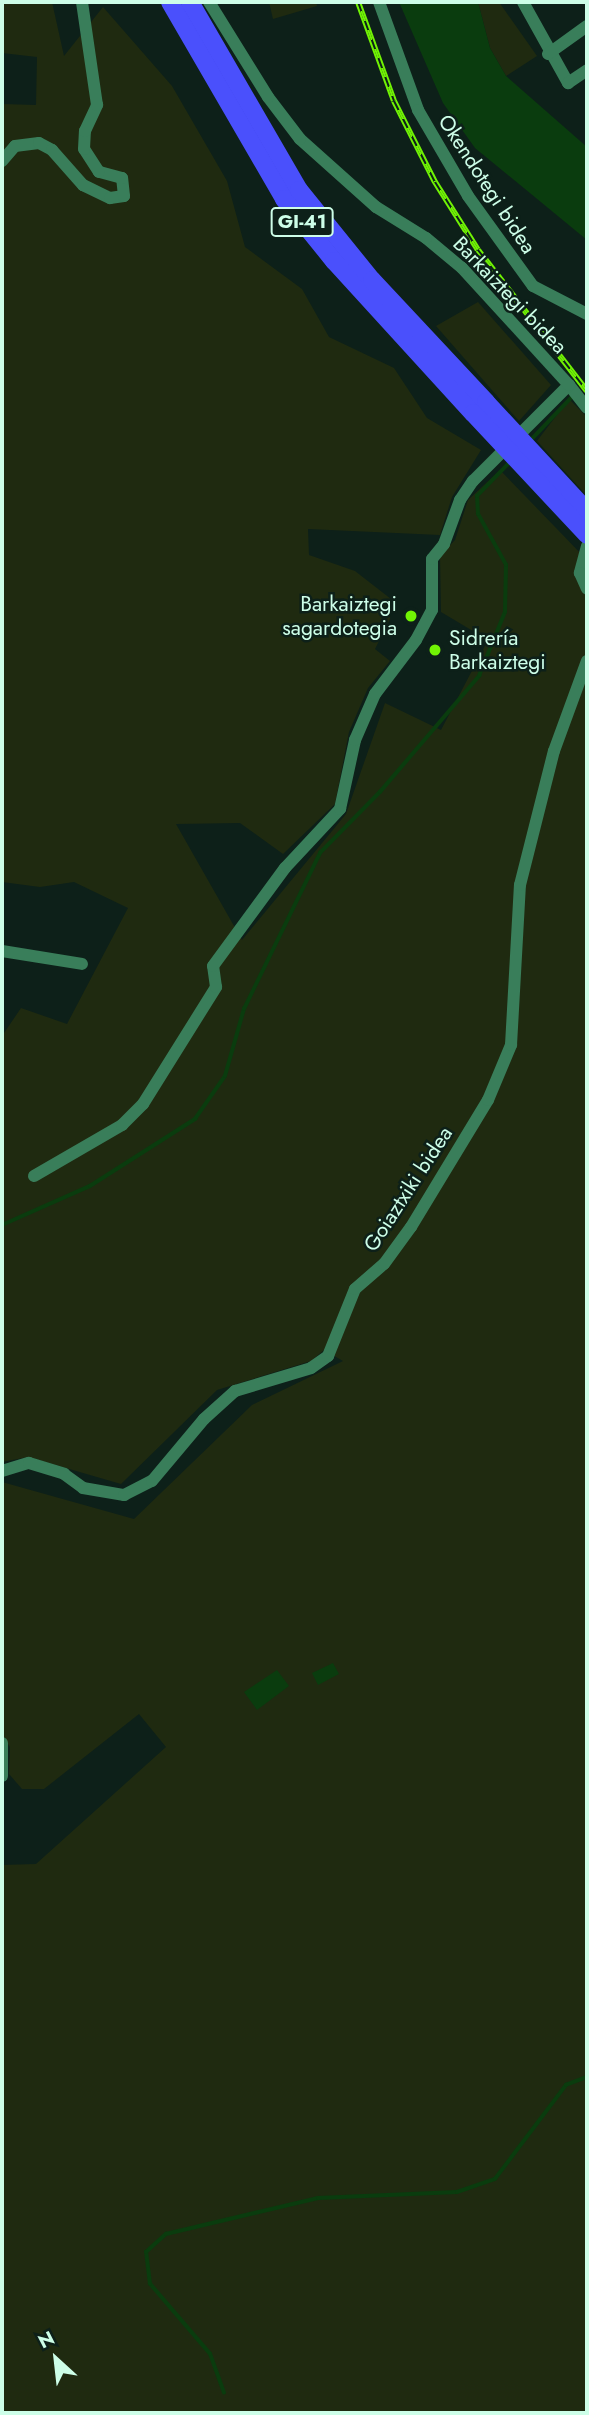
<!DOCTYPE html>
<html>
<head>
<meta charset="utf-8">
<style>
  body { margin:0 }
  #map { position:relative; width:589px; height:2415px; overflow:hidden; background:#0d2019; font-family:Jost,sans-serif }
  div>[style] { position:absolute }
  .green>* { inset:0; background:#1f2a10 }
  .water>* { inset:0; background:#0a3c0e }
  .stream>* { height:3.5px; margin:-1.75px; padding:0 1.75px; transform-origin:1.75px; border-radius:1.75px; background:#0a3c0e }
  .minor>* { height:12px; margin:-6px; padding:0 6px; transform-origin:6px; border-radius:6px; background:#397e5a }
  .highway>* { height:18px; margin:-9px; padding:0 9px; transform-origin:9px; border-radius:9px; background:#4a50fc }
  .rail>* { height:6px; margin-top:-3px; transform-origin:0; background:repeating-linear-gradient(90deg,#0d2019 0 10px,#71f304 0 20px); box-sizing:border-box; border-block:2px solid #71f304 }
  .highway-bridge>* { height:18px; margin:-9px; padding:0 9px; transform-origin:9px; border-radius:9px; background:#4a50fc }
  .dots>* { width:19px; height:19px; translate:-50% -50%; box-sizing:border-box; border:4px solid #0d2019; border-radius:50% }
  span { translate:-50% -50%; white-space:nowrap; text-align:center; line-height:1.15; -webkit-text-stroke:5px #0d2019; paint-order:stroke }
  .shield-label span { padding:2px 5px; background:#0d2019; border:2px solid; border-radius:5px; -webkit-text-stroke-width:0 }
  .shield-label { font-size:19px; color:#cdfee8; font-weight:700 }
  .street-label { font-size:21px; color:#cdfee8 }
  .poi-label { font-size:21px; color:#cdfee8 }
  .right { translate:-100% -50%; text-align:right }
  .left { translate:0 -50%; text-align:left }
  .frame { position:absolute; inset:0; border:4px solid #cdfee8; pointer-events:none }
  .north { position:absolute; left:21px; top:2324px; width:70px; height:70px; -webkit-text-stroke:5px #0d2019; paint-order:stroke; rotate:333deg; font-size:19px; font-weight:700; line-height:28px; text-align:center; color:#cdfee8 }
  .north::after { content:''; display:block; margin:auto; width:24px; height:32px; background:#cdfee8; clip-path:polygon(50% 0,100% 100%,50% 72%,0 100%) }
</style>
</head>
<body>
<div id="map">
  <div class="green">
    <i style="clip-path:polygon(2px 2px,52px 2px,64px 56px,103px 7px,172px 86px,227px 181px,245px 247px,302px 289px,329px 337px,394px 368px,427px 418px,481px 450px,452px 497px,440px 535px,308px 529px,309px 555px,355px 571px,391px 599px,390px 619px,375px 649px,390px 661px,368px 688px,349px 732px,335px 804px,283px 854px,240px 823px,176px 824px,242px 940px,346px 814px,385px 703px,441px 730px,488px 640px,441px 612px,440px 556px,455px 540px,468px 500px,500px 470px,587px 560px,587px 2413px,2px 2413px,2px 1865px,36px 1864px,166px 1747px,139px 1714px,44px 1789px,22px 1789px,9px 1774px,10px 1747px,2px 1735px,2px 1482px,134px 1519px,252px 1405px,343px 1361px,324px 1350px,311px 1361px,217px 1390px,121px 1484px,28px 1457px,2px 1462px,2px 1036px,21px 1008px,67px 1024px,128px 908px,74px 882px,40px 887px,2px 882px,2px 104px,36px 105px,37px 57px,2px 53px)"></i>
    <i style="clip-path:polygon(269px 2px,316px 2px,317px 6px,273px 19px)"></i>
    <i style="clip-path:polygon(478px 2px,499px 2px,537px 56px,506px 76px,490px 48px)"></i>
    <i style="clip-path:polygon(478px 302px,551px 385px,519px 421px,436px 326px)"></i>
    <i style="clip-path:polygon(569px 399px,587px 417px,587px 496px,537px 441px)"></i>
  </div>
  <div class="water">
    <i style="clip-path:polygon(399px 2px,478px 2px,490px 48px,506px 76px,587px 147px,587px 240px,475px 148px,443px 103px)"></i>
    <i style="clip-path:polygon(333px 1663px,339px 1674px,318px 1685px,312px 1673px)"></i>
    <i style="clip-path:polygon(277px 1670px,289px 1686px,257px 1710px,244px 1692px)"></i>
  </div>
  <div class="stream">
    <i style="left:530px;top:441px;width:59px;rotate:-46.4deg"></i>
    <i style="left:2px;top:1225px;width:96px;rotate:-23.9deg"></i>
    <i style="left:90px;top:1186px;width:125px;rotate:-32.5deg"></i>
    <i style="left:195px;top:1119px;width:52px;rotate:-55.1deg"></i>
    <i style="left:225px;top:1076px;width:70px;rotate:-74.2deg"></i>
    <i style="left:244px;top:1009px;width:174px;rotate:-64deg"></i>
    <i style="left:320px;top:853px;width:86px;rotate:-45.5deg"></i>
    <i style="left:380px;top:792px;width:153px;rotate:-49.5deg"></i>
    <i style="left:479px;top:676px;width:69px;rotate:-67.9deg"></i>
    <i style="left:505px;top:612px;width:47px;rotate:-88.8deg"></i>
    <i style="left:506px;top:565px;width:58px;rotate:-118.8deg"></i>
    <i style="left:478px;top:514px;width:18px;rotate:-93deg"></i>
    <i style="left:477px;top:496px;width:47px;rotate:-45.9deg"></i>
    <i style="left:224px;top:2393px;width:41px;rotate:-109.7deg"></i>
    <i style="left:210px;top:2354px;width:92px;rotate:-130.6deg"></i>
    <i style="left:150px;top:2284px;width:32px;rotate:-97deg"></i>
    <i style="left:146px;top:2252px;width:27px;rotate:-42deg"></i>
    <i style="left:166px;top:2234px;width:156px;rotate:-13.3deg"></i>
    <i style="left:318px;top:2198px;width:139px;rotate:-2.5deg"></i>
    <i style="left:457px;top:2192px;width:40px;rotate:-18.9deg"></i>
    <i style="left:495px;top:2179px;width:118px;rotate:-52.9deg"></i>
    <i style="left:566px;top:2085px;width:22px;rotate:-21deg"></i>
  </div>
  <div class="minor">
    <i style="left:379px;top:2px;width:115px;rotate:70.1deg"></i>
    <i style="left:418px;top:110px;width:99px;rotate:59.8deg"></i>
    <i style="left:468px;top:196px;width:111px;rotate:54.2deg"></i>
    <i style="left:533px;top:286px;width:61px;rotate:27.4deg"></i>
    <i style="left:523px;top:2px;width:93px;rotate:60.9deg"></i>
    <i style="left:568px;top:83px;width:23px;rotate:-34deg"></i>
    <i style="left:548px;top:54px;width:48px;rotate:-35.7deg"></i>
    <i style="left:2px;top:161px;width:20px;rotate:-49deg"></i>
    <i style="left:15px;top:146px;width:24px;rotate:-7deg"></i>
    <i style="left:39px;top:143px;width:15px;rotate:28deg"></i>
    <i style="left:52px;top:150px;width:47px;rotate:48.5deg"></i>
    <i style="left:83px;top:185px;width:30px;rotate:26deg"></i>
    <i style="left:110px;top:198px;width:14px;rotate:-8deg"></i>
    <i style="left:124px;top:196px;width:18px;rotate:-96deg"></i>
    <i style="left:122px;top:178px;width:24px;rotate:-165deg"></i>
    <i style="left:99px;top:172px;width:27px;rotate:-123deg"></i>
    <i style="left:84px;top:149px;width:18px;rotate:-87deg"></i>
    <i style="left:85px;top:131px;width:29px;rotate:-65deg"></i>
    <i style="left:97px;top:105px;width:104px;rotate:-98.3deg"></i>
    <i style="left:569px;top:385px;width:29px;rotate:52deg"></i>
    <i style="left:587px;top:546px;width:28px;rotate:105deg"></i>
    <i style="left:580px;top:573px;width:17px;rotate:66deg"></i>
    <i style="left:2px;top:951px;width:81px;rotate:9.2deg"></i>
    <i style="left:34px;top:1176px;width:102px;rotate:-30.1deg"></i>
    <i style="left:122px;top:1125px;width:30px;rotate:-45deg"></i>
    <i style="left:143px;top:1104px;width:138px;rotate:-58deg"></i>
    <i style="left:216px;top:987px;width:21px;rotate:-98deg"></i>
    <i style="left:213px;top:966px;width:122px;rotate:-53.7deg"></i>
    <i style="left:285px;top:868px;width:81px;rotate:-47deg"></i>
    <i style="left:340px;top:809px;width:71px;rotate:-77.7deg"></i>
    <i style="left:355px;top:740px;width:50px;rotate:-66.5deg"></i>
    <i style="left:375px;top:694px;width:68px;rotate:-52.8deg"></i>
    <i style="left:416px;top:640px;width:34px;rotate:-62deg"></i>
    <i style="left:432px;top:610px;width:51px;rotate:-90deg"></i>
    <i style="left:432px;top:559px;width:19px;rotate:-51deg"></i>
    <i style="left:444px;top:544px;width:47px;rotate:-70deg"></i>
    <i style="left:460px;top:500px;width:23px;rotate:-56deg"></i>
    <i style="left:473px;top:481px;width:136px;rotate:-45deg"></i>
    <i style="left:569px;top:385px;width:159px;rotate:-132.4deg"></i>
    <i style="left:462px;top:268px;width:47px;rotate:-140.2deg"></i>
    <i style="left:426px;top:238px;width:59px;rotate:-148.2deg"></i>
    <i style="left:376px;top:207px;width:102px;rotate:-138.2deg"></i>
    <i style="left:300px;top:139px;width:53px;rotate:-127.3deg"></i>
    <i style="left:268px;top:97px;width:112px;rotate:-121.8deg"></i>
    <i style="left:2px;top:1471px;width:28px;rotate:-17deg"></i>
    <i style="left:29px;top:1463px;width:37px;rotate:17deg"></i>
    <i style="left:64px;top:1474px;width:24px;rotate:36deg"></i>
    <i style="left:83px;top:1488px;width:42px;rotate:9.7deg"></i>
    <i style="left:124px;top:1495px;width:31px;rotate:-27deg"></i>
    <i style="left:152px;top:1481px;width:81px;rotate:-50deg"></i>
    <i style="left:204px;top:1419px;width:42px;rotate:-42.1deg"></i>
    <i style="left:235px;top:1391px;width:79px;rotate:-16.8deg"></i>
    <i style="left:311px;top:1368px;width:21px;rotate:-35deg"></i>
    <i style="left:328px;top:1356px;width:72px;rotate:-68.1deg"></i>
    <i style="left:355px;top:1289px;width:38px;rotate:-41deg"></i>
    <i style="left:384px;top:1264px;width:46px;rotate:-53.9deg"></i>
    <i style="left:411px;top:1227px;width:149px;rotate:-58.8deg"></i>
    <i style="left:488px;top:1100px;width:60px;rotate:-67.3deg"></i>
    <i style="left:511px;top:1045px;width:160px;rotate:-86.8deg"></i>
    <i style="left:520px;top:885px;width:138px;rotate:-75.8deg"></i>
    <i style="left:554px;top:751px;width:96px;rotate:-69.9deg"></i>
    <i style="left:2px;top:1743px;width:33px;rotate:90deg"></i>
  </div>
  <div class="highway">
    <i style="left:170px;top:2px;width:228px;rotate:59.9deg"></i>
    <i style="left:284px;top:199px;width:80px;rotate:51.1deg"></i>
    <i style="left:334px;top:261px;width:206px;rotate:47.6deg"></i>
    <i style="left:190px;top:2px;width:217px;rotate:59.9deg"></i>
    <i style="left:299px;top:190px;width:116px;rotate:51deg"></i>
    <i style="left:372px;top:280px;width:167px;rotate:46.9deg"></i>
  </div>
  <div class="rail">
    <i style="left:358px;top:2px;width:105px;rotate:70deg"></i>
    <i style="left:394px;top:101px;width:91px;rotate:63.2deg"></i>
    <i style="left:435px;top:182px;width:80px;rotate:57.7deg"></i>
    <i style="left:478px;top:250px;width:178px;rotate:52.3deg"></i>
  </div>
  <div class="highway-bridge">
    <i style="left:486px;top:402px;width:149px;rotate:47.2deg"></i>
    <i style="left:473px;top:413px;width:167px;rotate:46.9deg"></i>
  </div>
  <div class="dots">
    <i style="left:411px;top:616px;background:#71f304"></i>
    <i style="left:435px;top:650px;background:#71f304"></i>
  </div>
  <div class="shield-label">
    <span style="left:302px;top:222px">GI-41</span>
  </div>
  <div class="street-label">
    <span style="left:487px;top:184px;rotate:57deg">Okendotegi bidea</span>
    <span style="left:510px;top:295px;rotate:46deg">Barkaiztegi bidea</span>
    <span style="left:408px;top:1189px;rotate:-57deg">Goiaztxiki bidea</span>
  </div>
  <div class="poi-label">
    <span class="right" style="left:397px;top:616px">Barkaiztegi<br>sagardotegia</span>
    <span class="left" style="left:449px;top:650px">Sidrería<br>Barkaiztegi</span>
  </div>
  <div class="frame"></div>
  <div class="north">N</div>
</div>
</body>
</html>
